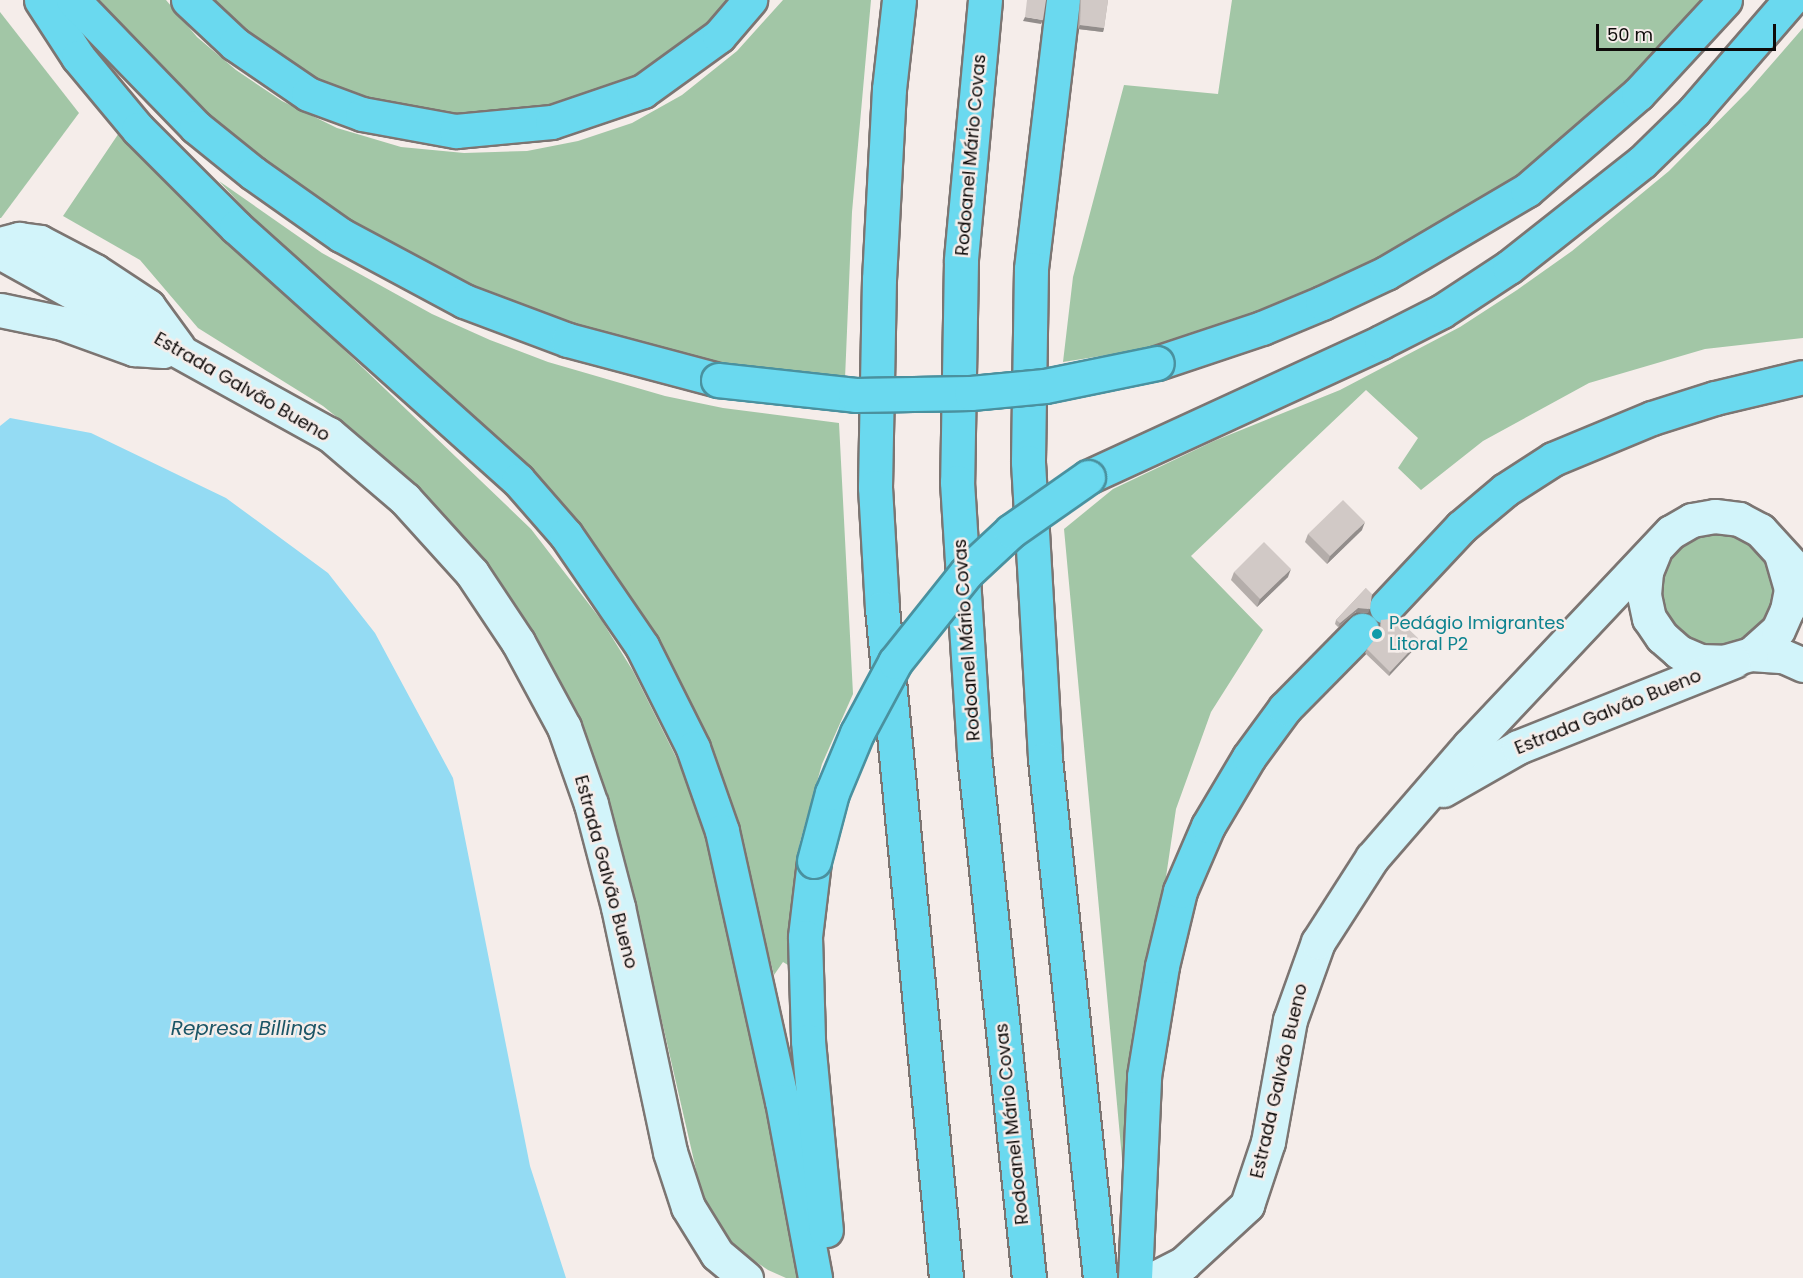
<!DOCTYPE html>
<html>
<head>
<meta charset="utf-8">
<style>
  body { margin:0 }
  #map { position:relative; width:1803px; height:1278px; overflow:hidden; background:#f5edea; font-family:Poppins,sans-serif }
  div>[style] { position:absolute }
  .green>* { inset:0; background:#a2c6a6 }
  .round { border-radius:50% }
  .water>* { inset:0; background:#94dbf3 }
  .roads { filter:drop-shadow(2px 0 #7c7572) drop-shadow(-2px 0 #7c7572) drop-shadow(0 2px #7c7572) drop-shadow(0 -2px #7c7572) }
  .secondary>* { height:33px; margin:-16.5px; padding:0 16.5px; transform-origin:16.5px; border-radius:16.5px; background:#d2f4fa }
  .motorway>* { height:33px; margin:-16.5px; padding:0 16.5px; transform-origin:16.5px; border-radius:16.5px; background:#6ad9ef }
  .bridges { filter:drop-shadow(2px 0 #4a919f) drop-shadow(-2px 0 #4a919f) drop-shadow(0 2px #4a919f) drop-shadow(0 -2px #4a919f) }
  .motorway-bridge>* { height:33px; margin:-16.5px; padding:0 16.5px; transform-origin:16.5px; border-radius:16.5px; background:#6ad9ef }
  .wall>* { inset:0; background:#b4adaa }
  .shaded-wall>* { inset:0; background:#928d8b }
  .building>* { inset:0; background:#d1c9c6 }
  .dots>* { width:16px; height:16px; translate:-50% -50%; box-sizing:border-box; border:3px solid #f5edea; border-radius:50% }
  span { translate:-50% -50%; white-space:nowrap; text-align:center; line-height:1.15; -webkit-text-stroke:5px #f5edea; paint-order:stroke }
  .street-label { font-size:18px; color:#0e0b0a }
  .culture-label { font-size:18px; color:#0d838f }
  .left { translate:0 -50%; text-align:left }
  .water-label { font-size:20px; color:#1b5566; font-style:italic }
  .scale { position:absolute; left:1596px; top:24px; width:180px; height:27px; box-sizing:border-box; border:3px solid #0e0b0a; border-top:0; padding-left:8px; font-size:18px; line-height:21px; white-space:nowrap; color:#0e0b0a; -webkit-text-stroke:4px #f5edea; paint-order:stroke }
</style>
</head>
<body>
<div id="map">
  <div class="green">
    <i style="clip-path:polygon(91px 0,166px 0,197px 37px,236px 70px,282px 101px,337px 128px,401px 147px,464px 153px,527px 151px,578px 141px,632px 123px,682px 95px,737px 51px,783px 0,871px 0,852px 212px,845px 379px,675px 358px,521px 312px,371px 240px,228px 138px)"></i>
    <i style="clip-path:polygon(206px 0,739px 0,671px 67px,522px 123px,390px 115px,278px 65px)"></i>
    <i style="clip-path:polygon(1232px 0,1703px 0,1627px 83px,1518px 177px,1379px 259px,1257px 313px,1152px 348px,1063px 362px,1073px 277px,1124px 85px,1218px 94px)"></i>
    <i style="clip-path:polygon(0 12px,79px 113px,1px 218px,0 218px)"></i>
    <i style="clip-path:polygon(1803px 28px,1803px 338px,1705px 349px,1589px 383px,1483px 441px,1421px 490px,1398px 468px,1418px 438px,1366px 390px,1191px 556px,1263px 630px,1211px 712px,1176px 809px,1123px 1169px,1064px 529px,1113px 489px,1214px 441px,1340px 390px,1460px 327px,1517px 290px,1572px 251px,1669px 171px,1749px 90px)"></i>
    <i style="clip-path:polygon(123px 127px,290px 298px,531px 529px,602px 621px,633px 671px,684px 773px,720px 878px,800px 1278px,786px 1278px,768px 1270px,737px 1249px,703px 1200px,627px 869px,600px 778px,582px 734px,478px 558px,443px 516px,365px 440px,323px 406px,198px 328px,140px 260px,63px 216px)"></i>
    <i style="clip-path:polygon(219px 181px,322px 253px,432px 314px,490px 340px,548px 362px,665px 396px,723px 408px,839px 423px,853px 694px,822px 764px,800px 842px,794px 883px,793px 968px,783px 962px,774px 975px,732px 810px,671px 669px)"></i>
    <i class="round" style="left:1660px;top:532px;width:114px;height:114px"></i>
  </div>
  <div class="water">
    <i style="clip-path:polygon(10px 418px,91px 433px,226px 498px,328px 573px,375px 633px,453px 778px,530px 1166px,566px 1278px,0 1278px,0 426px)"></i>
  </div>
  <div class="roads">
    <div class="secondary">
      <i style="left:0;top:244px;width:20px;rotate:-15deg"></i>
      <i style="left:19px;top:239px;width:21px;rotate:8deg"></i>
      <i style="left:40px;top:242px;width:62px;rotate:27.8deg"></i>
      <i style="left:95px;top:271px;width:64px;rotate:33.4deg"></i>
      <i style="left:148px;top:306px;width:51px;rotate:53.8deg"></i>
      <i style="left:0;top:252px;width:376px;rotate:29deg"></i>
      <i style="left:329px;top:434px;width:100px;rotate:40.5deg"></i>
      <i style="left:405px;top:499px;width:100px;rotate:47.8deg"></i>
      <i style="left:472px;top:573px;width:83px;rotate:56.3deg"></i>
      <i style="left:518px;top:642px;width:97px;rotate:61.6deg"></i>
      <i style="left:564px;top:727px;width:82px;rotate:70.7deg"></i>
      <i style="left:591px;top:804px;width:106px;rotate:75.3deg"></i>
      <i style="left:618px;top:907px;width:250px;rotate:78deg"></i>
      <i style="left:670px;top:1152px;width:58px;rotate:71.9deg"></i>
      <i style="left:688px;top:1207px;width:55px;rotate:58.3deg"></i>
      <i style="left:717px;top:1254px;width:38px;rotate:40deg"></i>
      <i style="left:0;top:310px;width:63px;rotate:11.8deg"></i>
      <i style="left:62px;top:323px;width:77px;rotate:19.9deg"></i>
      <i style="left:134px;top:349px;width:29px;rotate:4deg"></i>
      <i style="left:1654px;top:552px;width:22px;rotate:112deg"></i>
      <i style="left:1646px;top:572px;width:23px;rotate:95deg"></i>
      <i style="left:1644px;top:595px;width:24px;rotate:78deg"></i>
      <i style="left:1649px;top:618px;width:23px;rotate:56deg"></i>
      <i style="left:1662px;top:637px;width:23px;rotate:41deg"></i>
      <i style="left:1679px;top:652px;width:23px;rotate:23deg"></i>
      <i style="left:1700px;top:661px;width:23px;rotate:2deg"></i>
      <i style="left:1723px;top:662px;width:29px;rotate:-16deg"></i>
      <i style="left:1751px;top:654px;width:36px;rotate:-42deg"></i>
      <i style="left:1778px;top:630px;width:22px;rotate:-66deg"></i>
      <i style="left:1787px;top:610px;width:21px;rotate:-79deg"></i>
      <i style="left:1791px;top:589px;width:36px;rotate:-106deg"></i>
      <i style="left:1751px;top:654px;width:32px;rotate:4deg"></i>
      <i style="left:1783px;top:656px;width:22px;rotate:24deg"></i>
      <i style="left:1443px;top:790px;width:86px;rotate:-29.8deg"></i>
      <i style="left:1518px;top:747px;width:232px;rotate:-21.7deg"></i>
      <i style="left:1155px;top:1278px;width:33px;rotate:-27deg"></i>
      <i style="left:1184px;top:1263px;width:86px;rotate:-42.6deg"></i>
      <i style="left:1247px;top:1205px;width:66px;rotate:-71.6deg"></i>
      <i style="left:1268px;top:1142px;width:124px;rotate:-79.8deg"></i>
      <i style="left:1290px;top:1020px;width:83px;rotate:-70.3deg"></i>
      <i style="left:1318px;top:942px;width:100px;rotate:-57.3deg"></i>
      <i style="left:1372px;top:858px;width:148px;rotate:-49.1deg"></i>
      <i style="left:1469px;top:746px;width:294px;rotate:-46.7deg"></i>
      <i style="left:1671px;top:532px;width:24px;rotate:-30deg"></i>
      <i style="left:1692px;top:520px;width:23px;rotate:-10deg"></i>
      <i style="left:1715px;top:516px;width:24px;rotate:7deg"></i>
      <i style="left:1739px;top:519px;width:24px;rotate:28deg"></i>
      <i style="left:1760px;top:530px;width:64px;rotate:47.5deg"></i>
    </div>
    <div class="motorway">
      <i style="left:41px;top:0;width:68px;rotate:57deg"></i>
      <i style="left:78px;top:57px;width:94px;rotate:50.2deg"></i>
      <i style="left:138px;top:129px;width:139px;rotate:45deg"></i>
      <i style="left:236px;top:227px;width:379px;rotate:41.9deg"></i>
      <i style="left:518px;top:480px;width:73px;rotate:48.9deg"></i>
      <i style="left:566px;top:535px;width:135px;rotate:55.6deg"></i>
      <i style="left:642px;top:646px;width:114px;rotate:63.4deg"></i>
      <i style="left:693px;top:748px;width:88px;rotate:70.7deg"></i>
      <i style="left:722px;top:831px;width:277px;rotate:77.5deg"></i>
      <i style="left:782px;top:1101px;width:180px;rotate:79.4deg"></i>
      <i style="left:73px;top:0;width:177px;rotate:45.9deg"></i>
      <i style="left:196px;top:127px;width:73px;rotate:38.9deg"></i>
      <i style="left:253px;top:173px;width:108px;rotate:35.2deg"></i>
      <i style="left:341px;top:235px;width:140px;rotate:28.2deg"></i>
      <i style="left:464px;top:301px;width:111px;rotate:20.6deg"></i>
      <i style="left:568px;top:340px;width:155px;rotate:14.9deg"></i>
      <i style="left:188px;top:0;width:64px;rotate:43.1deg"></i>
      <i style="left:235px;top:44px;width:88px;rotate:34.4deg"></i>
      <i style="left:308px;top:94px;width:58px;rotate:20.3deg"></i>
      <i style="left:362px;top:114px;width:96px;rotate:10.3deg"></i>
      <i style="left:456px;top:131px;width:96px;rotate:-5.4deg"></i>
      <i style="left:552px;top:122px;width:96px;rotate:-18.8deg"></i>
      <i style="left:643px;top:91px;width:94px;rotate:-35.9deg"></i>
      <i style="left:719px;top:36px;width:48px;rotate:-49.3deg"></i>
      <i style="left:899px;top:0;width:90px;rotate:96.4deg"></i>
      <i style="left:889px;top:89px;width:190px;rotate:93deg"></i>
      <i style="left:879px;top:279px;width:208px;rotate:91.1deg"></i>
      <i style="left:875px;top:487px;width:121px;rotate:86.7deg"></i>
      <i style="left:882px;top:608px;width:673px;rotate:84.54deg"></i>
      <i style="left:985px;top:0;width:262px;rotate:95.3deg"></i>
      <i style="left:961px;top:261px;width:221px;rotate:91deg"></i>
      <i style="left:957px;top:482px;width:273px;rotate:86.4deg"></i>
      <i style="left:974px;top:754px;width:527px;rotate:84.01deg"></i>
      <i style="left:1063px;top:0;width:271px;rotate:96.8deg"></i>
      <i style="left:1031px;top:269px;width:193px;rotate:90.9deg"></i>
      <i style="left:1028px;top:462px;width:297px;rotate:86.7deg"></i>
      <i style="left:1045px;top:759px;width:522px;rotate:83.95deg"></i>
      <i style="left:1157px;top:363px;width:111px;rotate:-18.4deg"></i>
      <i style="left:1262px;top:328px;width:65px;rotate:-22.6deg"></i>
      <i style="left:1322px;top:303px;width:71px;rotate:-25.1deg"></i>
      <i style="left:1386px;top:273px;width:164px;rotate:-30.5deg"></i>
      <i style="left:1527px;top:190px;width:147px;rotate:-40.9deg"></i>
      <i style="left:1638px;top:94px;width:128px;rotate:-47.2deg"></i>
      <i style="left:1088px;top:477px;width:323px;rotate:-24.7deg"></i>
      <i style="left:1381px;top:342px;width:68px;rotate:-26.9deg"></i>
      <i style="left:1442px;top:311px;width:80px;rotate:-33.3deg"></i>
      <i style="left:1509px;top:267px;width:169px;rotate:-38.3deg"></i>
      <i style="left:1642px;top:162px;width:73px;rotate:-44.4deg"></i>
      <i style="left:1694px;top:111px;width:147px;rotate:-49.1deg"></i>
      <i style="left:1386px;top:607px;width:110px;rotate:-46.8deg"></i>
      <i style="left:1461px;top:527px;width:57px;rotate:-40.1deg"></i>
      <i style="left:1505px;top:490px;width:57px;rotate:-32.9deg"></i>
      <i style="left:1553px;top:459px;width:107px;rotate:-22.5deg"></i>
      <i style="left:1652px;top:418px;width:66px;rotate:-17.6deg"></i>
      <i style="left:1715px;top:398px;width:90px;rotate:-13.4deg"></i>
      <i style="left:814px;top:861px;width:77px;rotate:96.8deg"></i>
      <i style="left:805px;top:937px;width:104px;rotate:88.3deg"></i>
      <i style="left:808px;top:1041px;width:190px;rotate:84.6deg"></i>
      <i style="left:1135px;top:1278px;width:202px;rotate:-87.4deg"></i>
      <i style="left:1144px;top:1076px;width:111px;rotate:-80.7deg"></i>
      <i style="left:1162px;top:966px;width:77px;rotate:-76.5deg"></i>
      <i style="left:1180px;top:891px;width:71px;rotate:-66.7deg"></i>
      <i style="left:1208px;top:826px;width:80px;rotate:-59.3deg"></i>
      <i style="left:1249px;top:757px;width:61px;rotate:-53.7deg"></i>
      <i style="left:1285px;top:708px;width:110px;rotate:-45.4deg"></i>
    </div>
  </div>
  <div class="bridges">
    <div class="motorway-bridge">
      <i style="left:718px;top:380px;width:138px;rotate:6.2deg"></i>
      <i style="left:855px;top:395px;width:116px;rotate:-1deg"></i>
      <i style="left:971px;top:393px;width:74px;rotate:-5.4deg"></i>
      <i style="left:1045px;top:386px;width:114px;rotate:-11.6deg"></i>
      <i style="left:814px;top:861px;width:70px;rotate:-75.2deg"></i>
      <i style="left:832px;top:793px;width:65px;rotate:-67.4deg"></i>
      <i style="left:857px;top:733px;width:81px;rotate:-61.8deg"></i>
      <i style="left:895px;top:662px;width:114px;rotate:-51.4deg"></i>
      <i style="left:966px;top:573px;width:62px;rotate:-43deg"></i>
      <i style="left:1011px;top:531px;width:94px;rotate:-35deg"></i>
    </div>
  </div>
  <div class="wall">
    <i style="clip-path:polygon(1080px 0,1108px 0,1104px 28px,1103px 32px,1078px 29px)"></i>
    <i style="clip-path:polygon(1362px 530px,1327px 564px,1305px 542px,1308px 534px)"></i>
    <i style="clip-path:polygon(1234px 572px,1288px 577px,1257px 607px,1231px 580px)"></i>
    <i style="clip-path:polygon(1366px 588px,1368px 613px,1356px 612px,1338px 627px,1335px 624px,1336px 620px)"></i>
    <i style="clip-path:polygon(1381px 620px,1419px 644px,1389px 676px,1365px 653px,1367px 649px,1380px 633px,1380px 624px)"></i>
  </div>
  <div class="shaded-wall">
    <i style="clip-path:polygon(1025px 17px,1043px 20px,1041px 24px,1023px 21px)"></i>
    <i style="clip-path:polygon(1080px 25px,1104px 28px,1103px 32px,1078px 29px)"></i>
    <i style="clip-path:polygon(1365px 522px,1362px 530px,1327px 564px,1330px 556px)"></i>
    <i style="clip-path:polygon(1291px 569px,1288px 577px,1257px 607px,1260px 599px)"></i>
    <i style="clip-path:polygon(1358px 608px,1370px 609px,1368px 613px,1356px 612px,1338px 627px,1340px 623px)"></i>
    <i style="clip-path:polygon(1420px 640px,1419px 644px,1389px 676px,1390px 672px)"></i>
  </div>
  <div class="building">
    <i style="clip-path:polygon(1027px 0,1046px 0,1043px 20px,1025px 17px)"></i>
    <i style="clip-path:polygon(1081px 0,1108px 0,1104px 28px,1080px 25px)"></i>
    <i style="clip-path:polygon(1343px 500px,1365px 522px,1330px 556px,1308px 534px)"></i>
    <i style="clip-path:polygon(1264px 542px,1291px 569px,1260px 599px,1234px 572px)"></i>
    <i style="clip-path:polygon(1366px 588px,1372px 594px,1370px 609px,1358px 608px,1340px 623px,1336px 620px)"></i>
    <i style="clip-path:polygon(1397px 618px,1420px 640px,1390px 672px,1367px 649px,1381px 631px,1381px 620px)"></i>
  </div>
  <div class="dots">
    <i style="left:1377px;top:634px;background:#0f9aa8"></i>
  </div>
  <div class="street-label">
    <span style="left:971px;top:155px;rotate:-85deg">Rodoanel Mário Covas</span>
    <span style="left:242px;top:387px;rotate:30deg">Estrada Galvão Bueno</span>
    <span style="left:967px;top:640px;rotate:-94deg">Rodoanel Mário Covas</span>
    <span style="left:1608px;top:712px;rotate:-22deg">Estrada Galvão Bueno</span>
    <span style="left:606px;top:872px;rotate:75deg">Estrada Galvão Bueno</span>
    <span style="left:1279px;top:1081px;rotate:-77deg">Estrada Galvão Bueno</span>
    <span style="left:1012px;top:1124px;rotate:-96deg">Rodoanel Mário Covas</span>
  </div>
  <div class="culture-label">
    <span class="left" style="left:1389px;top:634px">Pedágio Imigrantes<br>Litoral P2</span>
  </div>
  <div class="water-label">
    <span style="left:249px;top:1028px">Represa Billings</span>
  </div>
  <div class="scale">50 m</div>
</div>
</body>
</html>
